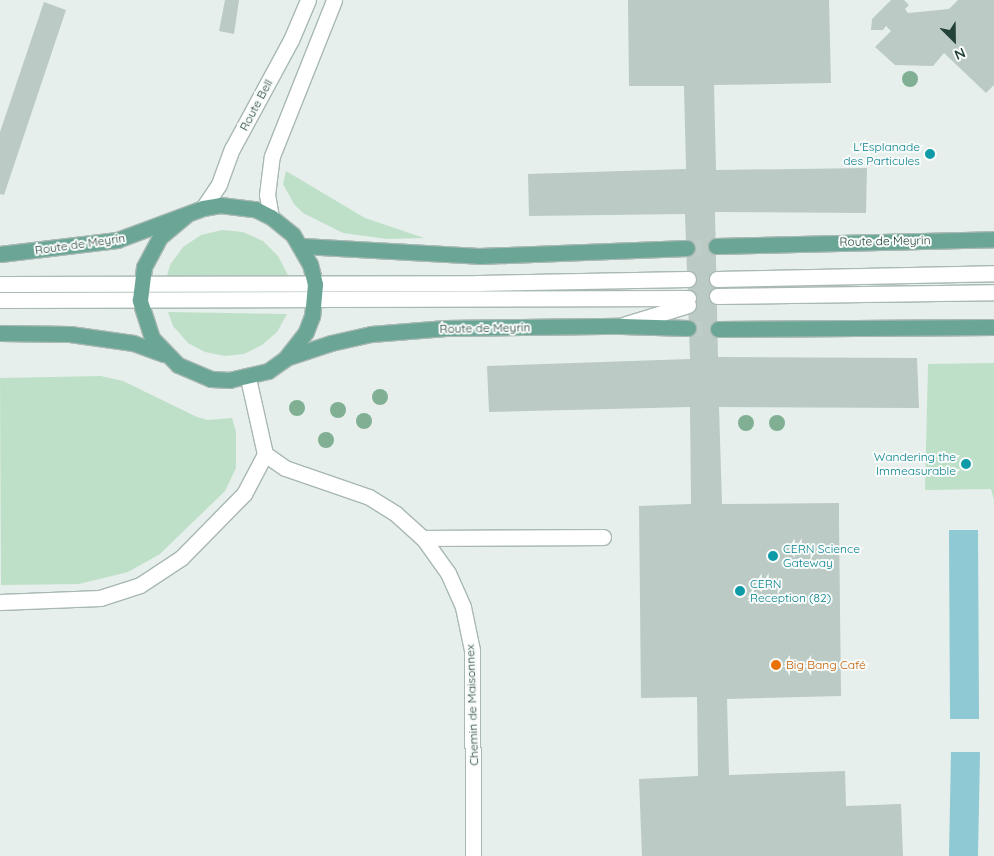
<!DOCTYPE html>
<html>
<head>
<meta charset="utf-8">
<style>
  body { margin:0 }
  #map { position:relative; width:994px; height:856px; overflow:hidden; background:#e6efeb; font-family:Quicksand,sans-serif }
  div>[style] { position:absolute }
  .green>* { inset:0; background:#bfe0c8 }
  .water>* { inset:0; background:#8ec9d4 }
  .building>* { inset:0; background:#bbcac4 }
  .primary-tunnel>* { height:15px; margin-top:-7.5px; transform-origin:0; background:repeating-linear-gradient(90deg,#bfccc8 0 15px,transparent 0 23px) }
  .roads { filter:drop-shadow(1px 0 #a8b8b2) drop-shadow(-1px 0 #a8b8b2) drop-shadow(0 1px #a8b8b2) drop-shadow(0 -1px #a8b8b2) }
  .service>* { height:15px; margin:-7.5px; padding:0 7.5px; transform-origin:7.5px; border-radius:7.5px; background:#fff }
  .minor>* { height:15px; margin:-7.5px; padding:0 7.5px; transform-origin:7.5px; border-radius:7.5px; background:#fff }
  .primary>* { height:15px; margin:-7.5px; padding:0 7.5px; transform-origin:7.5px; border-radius:7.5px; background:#6aa596 }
  .trees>* { width:16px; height:16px; margin:-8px; border-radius:50%; background:#80af93 }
  .dots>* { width:14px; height:14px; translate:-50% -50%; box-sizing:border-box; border:2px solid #f7fbf9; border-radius:50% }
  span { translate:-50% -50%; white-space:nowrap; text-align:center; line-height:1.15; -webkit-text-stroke:4px #f7fbf9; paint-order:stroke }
  .street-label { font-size:12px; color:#24423a }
  .culture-label { font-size:12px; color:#0d838f }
  .right { translate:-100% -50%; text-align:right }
  .left { translate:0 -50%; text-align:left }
  .food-label { font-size:12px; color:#c56008 }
  .north { position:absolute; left:929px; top:15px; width:50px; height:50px; -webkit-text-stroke:4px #f7fbf9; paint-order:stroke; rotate:157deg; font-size:14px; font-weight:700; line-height:20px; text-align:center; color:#24423a }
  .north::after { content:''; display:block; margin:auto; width:18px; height:22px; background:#24423a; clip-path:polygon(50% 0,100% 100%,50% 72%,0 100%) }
</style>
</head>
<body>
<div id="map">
  <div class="green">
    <i style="clip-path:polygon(286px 171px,365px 218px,424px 238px,387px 239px,343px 233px,303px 213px,294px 204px,283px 184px)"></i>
    <i style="clip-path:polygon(222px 230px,243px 232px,263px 241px,278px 256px,288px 275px,167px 276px,170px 265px,183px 247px,201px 235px)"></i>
    <i style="clip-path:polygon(168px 312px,287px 314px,277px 332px,262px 345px,244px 354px,225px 356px,205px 352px,188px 343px,173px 326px)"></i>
    <i style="clip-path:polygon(994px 363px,994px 500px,991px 489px,925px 490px,928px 364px)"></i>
    <i style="clip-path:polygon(101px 376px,123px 381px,197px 417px,208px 420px,232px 418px,236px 432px,236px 468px,225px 491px,160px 554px,128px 572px,79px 584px,1px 585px,0 378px)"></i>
  </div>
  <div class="water">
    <i style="clip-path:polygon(949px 530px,978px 530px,979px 719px,950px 719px)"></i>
    <i style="clip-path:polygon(951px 752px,980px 752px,978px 856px,949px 856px)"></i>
  </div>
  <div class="building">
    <i style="clip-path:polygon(225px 0,239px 0,234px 34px,219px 31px)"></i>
    <i style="clip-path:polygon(628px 0,829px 0,831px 83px,714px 85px,716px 170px,867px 168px,866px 213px,715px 212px,718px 357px,917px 358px,919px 408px,719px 407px,722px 504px,839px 503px,839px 520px,841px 696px,727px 699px,729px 775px,845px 771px,846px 806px,901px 804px,903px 856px,642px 856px,639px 779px,698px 776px,697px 697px,641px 698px,639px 506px,691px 504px,690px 407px,489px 412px,487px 366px,690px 359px,685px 214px,529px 216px,528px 174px,686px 169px,684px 86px,629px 86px)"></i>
    <i style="clip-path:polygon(891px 0,904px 0,909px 5px,905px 9px,908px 13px,949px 9px,958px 0,994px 0,994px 85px,986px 93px,944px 53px,933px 66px,895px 65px,875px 47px,891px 31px,886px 26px,883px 30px,871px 30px,872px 19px)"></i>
    <i style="clip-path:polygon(44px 2px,66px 10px,4px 195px,0 194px,0 132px)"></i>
  </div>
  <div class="primary-tunnel">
    <i style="left:687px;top:248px;width:29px;rotate:-4deg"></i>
    <i style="left:688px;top:328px;width:30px;rotate:2deg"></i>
  </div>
  <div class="roads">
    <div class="service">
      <i style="left:717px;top:279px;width:277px;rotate:-1.2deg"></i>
      <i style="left:0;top:284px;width:478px;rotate:-0.1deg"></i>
      <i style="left:478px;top:283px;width:210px;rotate:-1.1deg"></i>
      <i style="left:717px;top:296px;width:277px;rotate:-0.8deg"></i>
      <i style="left:0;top:300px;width:688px;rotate:-0.17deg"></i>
      <i style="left:623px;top:325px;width:68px;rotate:-17.1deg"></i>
      <i style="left:423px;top:538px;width:180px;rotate:-0.3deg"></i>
    </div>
    <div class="minor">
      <i style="left:203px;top:208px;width:29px;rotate:-56deg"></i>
      <i style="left:219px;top:184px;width:37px;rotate:-70deg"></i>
      <i style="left:232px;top:149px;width:124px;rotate:-61.6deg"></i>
      <i style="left:291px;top:40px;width:43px;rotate:-67deg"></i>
      <i style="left:271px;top:217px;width:22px;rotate:-100deg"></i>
      <i style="left:267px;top:195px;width:39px;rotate:-83deg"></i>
      <i style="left:272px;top:156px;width:168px;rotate:-68.3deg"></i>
      <i style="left:265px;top:454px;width:24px;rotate:35deg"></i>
      <i style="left:285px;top:468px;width:89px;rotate:19deg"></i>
      <i style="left:369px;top:497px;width:32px;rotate:32deg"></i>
      <i style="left:396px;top:514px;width:36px;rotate:42deg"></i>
      <i style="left:423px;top:538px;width:43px;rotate:54.5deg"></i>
      <i style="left:448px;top:573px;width:37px;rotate:66deg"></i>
      <i style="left:463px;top:607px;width:44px;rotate:78.2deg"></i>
      <i style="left:472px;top:650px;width:206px;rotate:89.7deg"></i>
      <i style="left:0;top:602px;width:100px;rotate:-2.3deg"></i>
      <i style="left:100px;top:598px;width:42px;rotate:-18deg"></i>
      <i style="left:140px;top:585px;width:49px;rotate:-33.4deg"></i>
      <i style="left:181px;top:558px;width:90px;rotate:-45.5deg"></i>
      <i style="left:244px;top:494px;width:45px;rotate:-62.3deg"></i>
      <i style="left:265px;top:454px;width:78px;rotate:-102.6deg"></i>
    </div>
    <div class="primary">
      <i style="left:302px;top:246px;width:177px;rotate:3.2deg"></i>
      <i style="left:479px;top:256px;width:208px;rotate:-2.2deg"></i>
      <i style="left:716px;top:246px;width:278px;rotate:-1.4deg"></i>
      <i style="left:0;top:254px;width:118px;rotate:-6.8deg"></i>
      <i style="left:117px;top:240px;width:92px;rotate:-20.4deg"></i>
      <i style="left:203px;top:208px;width:17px;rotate:-10deg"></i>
      <i style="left:220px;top:205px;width:35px;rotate:7deg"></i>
      <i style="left:255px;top:209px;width:18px;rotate:27deg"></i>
      <i style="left:271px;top:217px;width:28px;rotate:39deg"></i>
      <i style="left:293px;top:235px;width:34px;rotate:60deg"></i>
      <i style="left:310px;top:264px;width:21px;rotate:76deg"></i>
      <i style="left:315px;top:284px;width:32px;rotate:95deg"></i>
      <i style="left:312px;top:316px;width:17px;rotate:111deg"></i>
      <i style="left:306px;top:332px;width:34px;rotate:128deg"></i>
      <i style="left:285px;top:359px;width:21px;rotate:145deg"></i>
      <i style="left:268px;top:371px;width:39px;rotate:167deg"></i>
      <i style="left:230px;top:380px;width:19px;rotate:-177deg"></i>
      <i style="left:211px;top:379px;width:36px;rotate:-157deg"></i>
      <i style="left:178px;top:365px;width:37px;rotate:-134deg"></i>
      <i style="left:152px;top:338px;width:40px;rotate:-108deg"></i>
      <i style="left:140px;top:300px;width:33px;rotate:-83deg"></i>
      <i style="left:144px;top:267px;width:34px;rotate:-62deg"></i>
      <i style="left:160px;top:237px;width:34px;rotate:-40deg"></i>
      <i style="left:718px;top:329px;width:276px;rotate:-0.4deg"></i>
      <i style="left:0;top:333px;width:70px;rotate:0.8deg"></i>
      <i style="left:70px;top:334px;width:64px;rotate:8.1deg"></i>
      <i style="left:133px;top:343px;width:33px;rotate:20deg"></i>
      <i style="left:286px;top:358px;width:47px;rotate:-18.4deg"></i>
      <i style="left:331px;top:343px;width:41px;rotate:-12.7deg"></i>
      <i style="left:371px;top:334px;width:75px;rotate:-4.6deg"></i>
      <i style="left:446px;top:328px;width:176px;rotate:-0.7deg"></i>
      <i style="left:622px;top:326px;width:66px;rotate:1.7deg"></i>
    </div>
  </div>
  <div class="trees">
    <i style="left:910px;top:79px"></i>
    <i style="left:380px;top:397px"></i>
    <i style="left:297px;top:408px"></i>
    <i style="left:338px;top:410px"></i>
    <i style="left:364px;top:421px"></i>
    <i style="left:746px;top:423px"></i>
    <i style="left:777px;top:423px"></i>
    <i style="left:326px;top:440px"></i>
  </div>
  <div class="dots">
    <i style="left:930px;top:154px;background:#0f9aa8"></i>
    <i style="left:966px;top:464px;background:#0f9aa8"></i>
    <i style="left:773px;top:556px;background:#0f9aa8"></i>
    <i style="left:740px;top:591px;background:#0f9aa8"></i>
    <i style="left:776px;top:665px;background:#e8710a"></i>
  </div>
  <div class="street-label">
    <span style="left:256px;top:105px;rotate:-62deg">Route Bell</span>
    <span style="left:885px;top:241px;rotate:-1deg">Route de Meyrin</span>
    <span style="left:80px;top:244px;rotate:-8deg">Route de Meyrin</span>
    <span style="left:485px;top:328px;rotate:-1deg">Route de Meyrin</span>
    <span style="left:472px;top:705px;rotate:-92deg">Chemin de Maisonnex</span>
  </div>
  <div class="culture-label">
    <span class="right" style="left:920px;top:154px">L'Esplanade<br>des Particules</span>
    <span class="right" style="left:956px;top:464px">Wandering the<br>Immeasurable</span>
    <span class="left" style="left:783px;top:556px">CERN Science<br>Gateway</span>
    <span class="left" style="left:750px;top:591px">CERN<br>Reception (82)</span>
  </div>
  <div class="food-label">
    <span class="left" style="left:786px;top:665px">Big Bang Café</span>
  </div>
  <div class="north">N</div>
</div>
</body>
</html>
